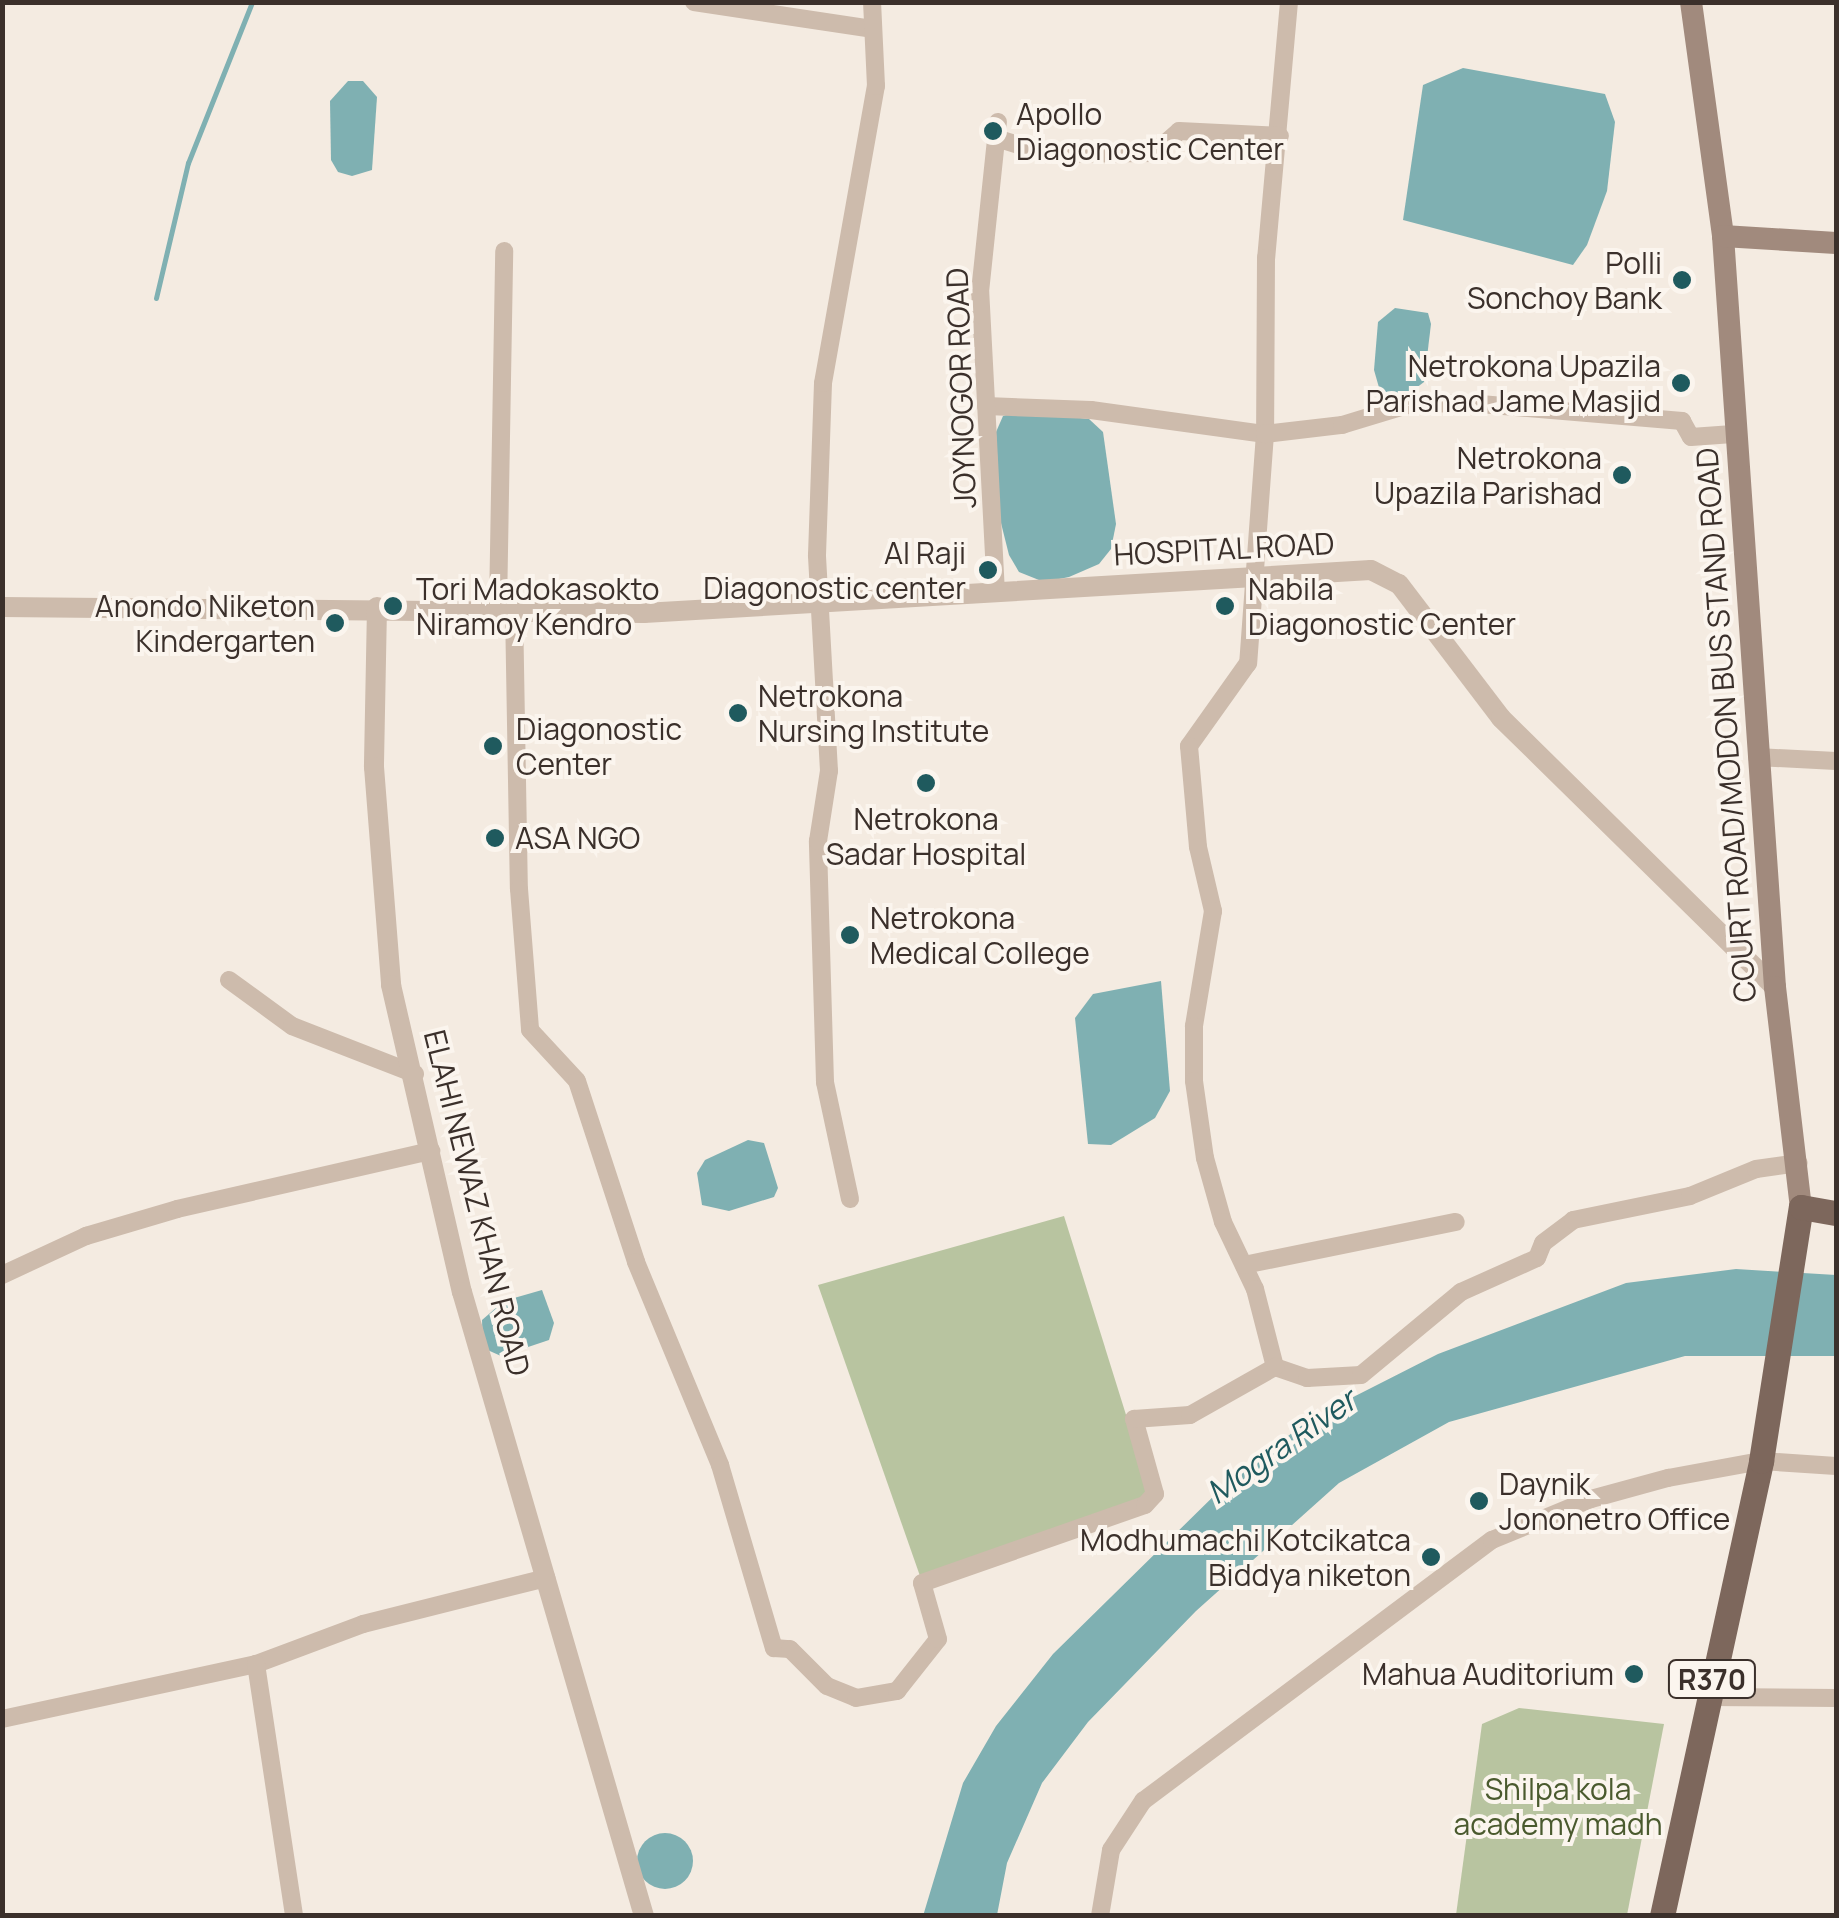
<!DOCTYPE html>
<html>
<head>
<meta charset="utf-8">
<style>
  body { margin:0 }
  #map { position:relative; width:1839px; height:1918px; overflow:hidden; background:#f4ebe1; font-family:Manrope,sans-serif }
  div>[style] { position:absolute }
  .green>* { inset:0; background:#b8c4a0 }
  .water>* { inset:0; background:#7fb0b2 }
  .round { border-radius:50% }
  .stream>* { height:5px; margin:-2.5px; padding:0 2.5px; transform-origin:2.5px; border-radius:2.5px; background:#7fb0b2 }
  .minor>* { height:18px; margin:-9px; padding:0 9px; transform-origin:9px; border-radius:9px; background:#cdbbac }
  .tertiary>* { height:20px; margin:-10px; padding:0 10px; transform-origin:10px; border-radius:10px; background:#cdbbac }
  .secondary>* { height:22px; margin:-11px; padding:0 11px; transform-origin:11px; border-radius:11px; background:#a18a7d }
  .primary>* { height:25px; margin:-12.5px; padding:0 12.5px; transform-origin:12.5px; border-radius:12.5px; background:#7d675c }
  .dots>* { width:28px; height:28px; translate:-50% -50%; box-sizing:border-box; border:5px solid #fbf5ee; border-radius:50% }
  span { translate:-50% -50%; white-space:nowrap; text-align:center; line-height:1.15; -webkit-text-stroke:8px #fbf5ee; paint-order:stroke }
  .shield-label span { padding:2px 8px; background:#fbf5ee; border:2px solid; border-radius:8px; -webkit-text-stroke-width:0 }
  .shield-label { font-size:28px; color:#3b302b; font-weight:700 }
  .poi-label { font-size:30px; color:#3b302b }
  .left { translate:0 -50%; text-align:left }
  .right { translate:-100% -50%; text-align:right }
  .street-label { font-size:30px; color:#3b302b }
  .park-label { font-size:30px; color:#4a5a2e }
  .water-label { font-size:32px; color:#1f5a5e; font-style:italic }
  .frame { position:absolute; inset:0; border:5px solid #3b302b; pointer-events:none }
</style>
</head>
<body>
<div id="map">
  <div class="green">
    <i style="clip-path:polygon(1064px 1216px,1151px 1495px,920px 1576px,818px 1285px)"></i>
    <i style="clip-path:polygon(1519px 1708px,1664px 1724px,1627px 1915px,1456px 1915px,1482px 1724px)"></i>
  </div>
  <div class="water">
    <i style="clip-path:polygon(1463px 68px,1605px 94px,1615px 122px,1607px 191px,1587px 245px,1573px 265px,1403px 220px,1423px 85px)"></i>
    <i style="clip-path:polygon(348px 81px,363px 81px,377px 97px,372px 170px,352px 176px,338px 172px,331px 160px,330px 101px)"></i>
    <i style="clip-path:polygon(1395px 308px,1428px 313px,1431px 324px,1424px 382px,1407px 395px,1380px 391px,1374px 370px,1378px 322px)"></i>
    <i style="clip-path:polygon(1018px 411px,1089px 419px,1103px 432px,1116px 524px,1111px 549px,1099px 564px,1069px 577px,1044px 582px,1019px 572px,1009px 555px,1000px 519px,996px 432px,1003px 416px)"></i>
    <i style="clip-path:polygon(1161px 981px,1170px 1091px,1155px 1118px,1111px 1145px,1088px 1144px,1075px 1018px,1093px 994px)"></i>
    <i style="clip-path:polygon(748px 1140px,764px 1143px,778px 1188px,774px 1197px,729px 1211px,702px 1205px,697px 1173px,705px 1160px)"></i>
    <i style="clip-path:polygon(1736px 1269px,1836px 1275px,1836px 1356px,1685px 1356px,1449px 1422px,1339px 1483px,1196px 1611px,1088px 1722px,1042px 1783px,1007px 1863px,997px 1915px,923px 1916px,963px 1783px,996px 1726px,1053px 1654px,1225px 1485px,1310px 1419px,1438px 1354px,1626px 1283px)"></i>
    <i style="clip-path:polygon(542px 1290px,554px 1323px,549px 1340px,501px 1356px,483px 1348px,482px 1320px,504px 1301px)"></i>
    <i class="round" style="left:637px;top:1833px;width:56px;height:56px"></i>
  </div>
  <div class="stream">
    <i style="left:156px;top:298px;width:139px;rotate:-76.7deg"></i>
    <i style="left:188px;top:163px;width:173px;rotate:-68.3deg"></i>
  </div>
  <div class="minor">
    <i style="left:694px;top:2px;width:180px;rotate:8.6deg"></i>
    <i style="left:1289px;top:2px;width:257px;rotate:95.1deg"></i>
    <i style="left:1266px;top:258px;width:176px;rotate:90.3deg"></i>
    <i style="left:1265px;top:434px;width:230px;rotate:94.2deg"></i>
    <i style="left:1248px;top:663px;width:102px;rotate:125.4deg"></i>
    <i style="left:1189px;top:746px;width:101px;rotate:84.9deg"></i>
    <i style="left:1198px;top:847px;width:66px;rotate:76.8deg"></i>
    <i style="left:1213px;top:911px;width:117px;rotate:99.4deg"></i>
    <i style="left:1194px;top:1026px;width:55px;rotate:90deg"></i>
    <i style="left:1194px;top:1081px;width:78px;rotate:81.9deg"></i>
    <i style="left:1205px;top:1158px;width:66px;rotate:74.3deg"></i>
    <i style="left:1223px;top:1222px;width:74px;rotate:64.5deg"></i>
    <i style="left:1255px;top:1289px;width:81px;rotate:75.6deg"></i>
    <i style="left:1275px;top:1367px;width:34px;rotate:19deg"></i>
    <i style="left:1307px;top:1378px;width:54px;rotate:-3.2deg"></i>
    <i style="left:1361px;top:1375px;width:130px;rotate:-39.7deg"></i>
    <i style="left:1461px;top:1292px;width:83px;rotate:-24.1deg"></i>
    <i style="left:1537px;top:1258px;width:16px;rotate:-68deg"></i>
    <i style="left:1543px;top:1243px;width:38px;rotate:-37deg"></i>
    <i style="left:1573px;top:1220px;width:119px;rotate:-11.6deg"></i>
    <i style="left:1690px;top:1196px;width:71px;rotate:-22.2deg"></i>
    <i style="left:1756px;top:1169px;width:43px;rotate:-7.9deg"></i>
    <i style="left:996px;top:138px;width:53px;rotate:17.4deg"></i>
    <i style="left:1047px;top:154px;width:107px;rotate:-0.5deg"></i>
    <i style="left:1154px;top:153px;width:33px;rotate:-41deg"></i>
    <i style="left:1179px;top:131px;width:101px;rotate:2.8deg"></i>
    <i style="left:986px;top:406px;width:105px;rotate:2.2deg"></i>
    <i style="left:1091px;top:410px;width:176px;rotate:7.9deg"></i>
    <i style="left:1265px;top:434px;width:78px;rotate:-6.7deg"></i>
    <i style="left:1342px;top:425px;width:75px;rotate:-17deg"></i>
    <i style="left:1414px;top:403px;width:66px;rotate:0.9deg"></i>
    <i style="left:1480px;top:404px;width:203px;rotate:4.8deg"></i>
    <i style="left:1682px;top:421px;width:18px;rotate:61deg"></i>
    <i style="left:1691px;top:437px;width:42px;rotate:-4.1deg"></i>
    <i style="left:996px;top:593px;width:301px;rotate:-93deg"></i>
    <i style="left:980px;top:292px;width:171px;rotate:-84deg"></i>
    <i style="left:498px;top:608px;width:357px;rotate:-89deg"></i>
    <i style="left:514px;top:609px;width:280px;rotate:89deg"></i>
    <i style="left:519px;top:889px;width:141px;rotate:85.5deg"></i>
    <i style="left:530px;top:1030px;width:69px;rotate:47.3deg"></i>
    <i style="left:577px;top:1081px;width:190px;rotate:71.9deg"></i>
    <i style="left:636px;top:1262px;width:220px;rotate:67.5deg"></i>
    <i style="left:720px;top:1465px;width:191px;rotate:73.6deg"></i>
    <i style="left:774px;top:1648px;width:16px;rotate:4deg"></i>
    <i style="left:790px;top:1649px;width:52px;rotate:45deg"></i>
    <i style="left:827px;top:1686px;width:31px;rotate:22deg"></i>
    <i style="left:856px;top:1698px;width:42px;rotate:-9.7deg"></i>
    <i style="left:897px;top:1691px;width:66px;rotate:-51.7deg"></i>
    <i style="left:938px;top:1639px;width:58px;rotate:-105.9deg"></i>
    <i style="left:922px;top:1583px;width:236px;rotate:-19.3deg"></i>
    <i style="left:1145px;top:1505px;width:15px;rotate:-48deg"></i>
    <i style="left:1155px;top:1494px;width:78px;rotate:-105.6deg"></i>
    <i style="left:1134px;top:1419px;width:56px;rotate:-4.1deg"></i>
    <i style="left:1190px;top:1415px;width:98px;rotate:-29.5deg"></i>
    <i style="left:1757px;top:757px;width:79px;rotate:2.9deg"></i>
    <i style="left:229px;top:980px;width:78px;rotate:36.1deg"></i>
    <i style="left:292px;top:1026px;width:132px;rotate:21.3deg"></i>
    <i style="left:850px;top:1199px;width:120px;rotate:-102.1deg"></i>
    <i style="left:825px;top:1082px;width:241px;rotate:-91.7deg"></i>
    <i style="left:818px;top:841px;width:71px;rotate:-81.1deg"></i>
    <i style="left:829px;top:771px;width:216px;rotate:-93.2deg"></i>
    <i style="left:817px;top:555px;width:172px;rotate:-88deg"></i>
    <i style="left:823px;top:383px;width:302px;rotate:-79.9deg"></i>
    <i style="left:876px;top:86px;width:84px;rotate:-92.7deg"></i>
    <i style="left:1244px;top:1265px;width:216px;rotate:-11.5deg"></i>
    <i style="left:2px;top:1275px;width:93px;rotate:-24.9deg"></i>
    <i style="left:86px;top:1236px;width:95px;rotate:-16.5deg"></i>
    <i style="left:177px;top:1209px;width:261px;rotate:-12.9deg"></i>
    <i style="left:256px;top:1664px;width:114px;rotate:-20.5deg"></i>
    <i style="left:363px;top:1624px;width:189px;rotate:-14.1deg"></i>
    <i style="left:1708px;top:1697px;width:128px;rotate:0.4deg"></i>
    <i style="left:2px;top:1719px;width:260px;rotate:-12.2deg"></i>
    <i style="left:256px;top:1664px;width:255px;rotate:81.4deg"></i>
    <i style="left:1100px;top:1916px;width:67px;rotate:-80.5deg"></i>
    <i style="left:1111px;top:1850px;width:59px;rotate:-56.9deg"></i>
    <i style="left:1143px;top:1801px;width:436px;rotate:-36.8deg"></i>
    <i style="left:1492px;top:1540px;width:107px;rotate:-22.5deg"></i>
    <i style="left:1591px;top:1499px;width:80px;rotate:-15.3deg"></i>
    <i style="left:1668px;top:1478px;width:95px;rotate:-10.4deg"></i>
    <i style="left:1761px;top:1461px;width:75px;rotate:3.8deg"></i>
  </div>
  <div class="tertiary">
    <i style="left:2px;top:607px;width:642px;rotate:0.54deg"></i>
    <i style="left:644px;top:613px;width:728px;rotate:-3.38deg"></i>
    <i style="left:1371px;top:570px;width:31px;rotate:27deg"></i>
    <i style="left:1399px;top:584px;width:168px;rotate:52.7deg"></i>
    <i style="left:1501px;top:718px;width:384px;rotate:44.5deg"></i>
    <i style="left:377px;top:607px;width:160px;rotate:91.1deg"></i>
    <i style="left:374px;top:767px;width:219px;rotate:85.5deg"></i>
    <i style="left:391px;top:985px;width:315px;rotate:77deg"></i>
    <i style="left:462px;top:1292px;width:650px;rotate:73.74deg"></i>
  </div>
  <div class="secondary">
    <i style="left:1691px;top:2px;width:236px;rotate:82.2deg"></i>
    <i style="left:1723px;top:236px;width:753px;rotate:86.04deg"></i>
    <i style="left:1775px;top:987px;width:222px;rotate:83.3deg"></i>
    <i style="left:1723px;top:236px;width:113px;rotate:3.5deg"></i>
  </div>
  <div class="primary">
    <i style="left:1662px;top:1916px;width:466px;rotate:-77.7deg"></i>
    <i style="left:1761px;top:1461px;width:257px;rotate:-81.1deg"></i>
    <i style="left:1801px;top:1207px;width:36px;rotate:10deg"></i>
  </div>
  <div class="dots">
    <i style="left:993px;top:131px;background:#1f5a5e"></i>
    <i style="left:1682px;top:280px;background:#1f5a5e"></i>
    <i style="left:1681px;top:383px;background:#1f5a5e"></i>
    <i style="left:1622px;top:475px;background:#1f5a5e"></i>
    <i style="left:988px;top:570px;background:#1f5a5e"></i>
    <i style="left:393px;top:606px;background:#1f5a5e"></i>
    <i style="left:1225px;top:606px;background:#1f5a5e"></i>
    <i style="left:335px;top:623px;background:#1f5a5e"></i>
    <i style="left:738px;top:713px;background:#1f5a5e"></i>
    <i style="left:493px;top:746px;background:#1f5a5e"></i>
    <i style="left:926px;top:783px;background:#1f5a5e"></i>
    <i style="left:495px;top:838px;background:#1f5a5e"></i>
    <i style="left:850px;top:935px;background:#1f5a5e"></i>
    <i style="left:1479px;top:1501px;background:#1f5a5e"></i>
    <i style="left:1431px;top:1557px;background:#1f5a5e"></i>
    <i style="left:1634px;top:1674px;background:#1f5a5e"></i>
  </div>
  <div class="shield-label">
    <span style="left:1712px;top:1679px">R370</span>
  </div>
  <div class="poi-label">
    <span class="left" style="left:1016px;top:131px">Apollo<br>Diagonostic Center</span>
    <span class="right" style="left:1662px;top:280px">Polli<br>Sonchoy Bank</span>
    <span class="right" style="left:1661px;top:383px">Netrokona Upazila<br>Parishad Jame Masjid</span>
    <span class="right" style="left:1602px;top:475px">Netrokona<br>Upazila Parishad</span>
    <span class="right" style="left:966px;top:570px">Al Raji<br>Diagonostic center</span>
    <span class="left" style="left:416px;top:606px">Tori Madokasokto<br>Niramoy Kendro</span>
    <span class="left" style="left:1248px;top:606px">Nabila<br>Diagonostic Center</span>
    <span class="right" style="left:315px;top:623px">Anondo Niketon<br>Kindergarten</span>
    <span class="left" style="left:758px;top:713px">Netrokona<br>Nursing Institute</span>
    <span class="left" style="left:516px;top:746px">Diagonostic<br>Center</span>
    <span style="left:926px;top:836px">Netrokona<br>Sadar Hospital</span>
    <span class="left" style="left:515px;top:838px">ASA NGO</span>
    <span class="left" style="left:870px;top:935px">Netrokona<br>Medical College</span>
    <span class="left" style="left:1499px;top:1501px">Daynik<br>Jononetro Office</span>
    <span class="right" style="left:1411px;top:1557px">Modhumachi Kotcikatca<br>Biddya niketon</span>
    <span class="right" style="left:1614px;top:1674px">Mahua Auditorium</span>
  </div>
  <div class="street-label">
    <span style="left:961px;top:388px;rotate:-92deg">JOYNOGOR ROAD</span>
    <span style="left:1224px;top:549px;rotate:-3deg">HOSPITAL ROAD</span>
    <span style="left:1726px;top:725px;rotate:-94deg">COURT ROAD/MODON BUS STAND ROAD</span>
    <span style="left:477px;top:1203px;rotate:76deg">ELAHI NEWAZ KHAN ROAD</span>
  </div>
  <div class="park-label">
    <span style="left:1558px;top:1806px">Shilpa kola<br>academy madh</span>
  </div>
  <div class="water-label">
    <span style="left:1281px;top:1446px;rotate:-35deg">Mogra River</span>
  </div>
  <div class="frame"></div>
</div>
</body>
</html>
